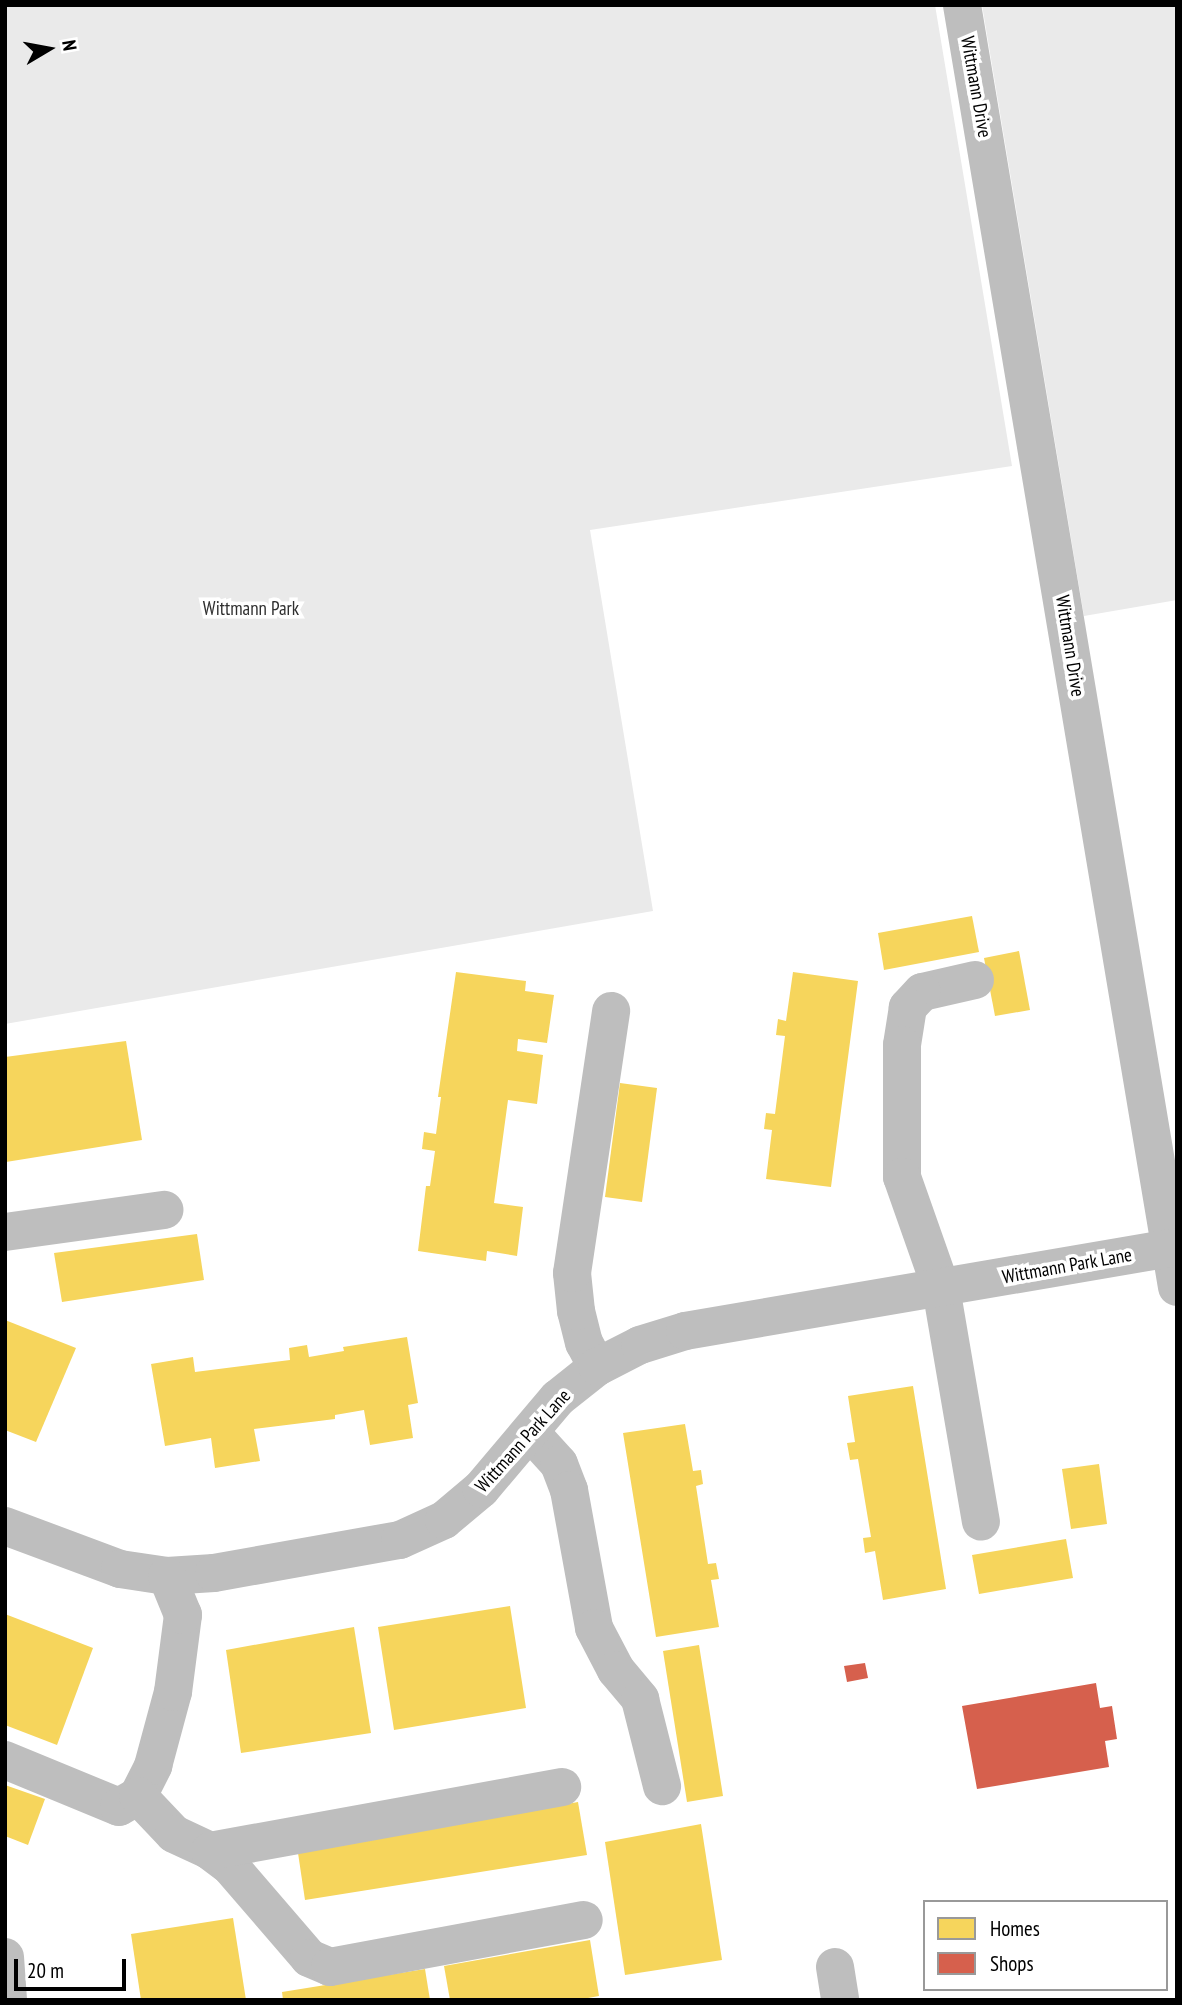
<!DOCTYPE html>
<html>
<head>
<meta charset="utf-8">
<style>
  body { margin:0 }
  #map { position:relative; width:1182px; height:2005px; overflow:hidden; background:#fff; font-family:"PT Sans Narrow",sans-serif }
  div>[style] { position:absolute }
  .green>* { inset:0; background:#eaeaea }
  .homes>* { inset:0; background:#f6d55c }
  .shops>* { inset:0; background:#d6604d }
  .minor>* { height:38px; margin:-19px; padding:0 19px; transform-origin:19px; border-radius:19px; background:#bebebe }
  span { translate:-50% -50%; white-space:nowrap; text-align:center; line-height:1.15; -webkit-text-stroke:7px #fff; paint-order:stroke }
  .street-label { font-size:19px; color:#000 }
  .park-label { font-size:19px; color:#2f2f2f }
  .frame { position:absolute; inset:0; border:7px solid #000; pointer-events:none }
  .legend { position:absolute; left:923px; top:1900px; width:245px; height:91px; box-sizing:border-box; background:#fff; border:2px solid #999; margin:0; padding:9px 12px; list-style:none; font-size:21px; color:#000 }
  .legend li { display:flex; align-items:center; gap:14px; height:35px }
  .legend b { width:35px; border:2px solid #999 }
  .north { position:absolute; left:14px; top:14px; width:70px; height:70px; -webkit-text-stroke:5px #fff; paint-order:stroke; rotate:80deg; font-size:19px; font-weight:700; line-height:28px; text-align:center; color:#000 }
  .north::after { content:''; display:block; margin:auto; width:24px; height:32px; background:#000; clip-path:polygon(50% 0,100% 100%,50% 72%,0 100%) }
  .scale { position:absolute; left:14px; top:1959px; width:112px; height:32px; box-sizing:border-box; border:4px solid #000; border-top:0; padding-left:9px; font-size:21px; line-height:24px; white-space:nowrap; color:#000; -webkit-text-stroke:5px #fff; paint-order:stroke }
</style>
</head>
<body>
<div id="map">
  <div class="green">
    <i style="clip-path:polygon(5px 5px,935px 5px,1012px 466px,590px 530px,653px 911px,5px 1024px)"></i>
    <i style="clip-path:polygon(982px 5px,1177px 5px,1177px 600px,1084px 616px)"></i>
  </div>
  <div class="homes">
    <i style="clip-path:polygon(972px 916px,979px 952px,884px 970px,878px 933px)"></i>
    <i style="clip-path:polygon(1019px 951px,1030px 1010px,995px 1016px,984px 958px)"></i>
    <i style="clip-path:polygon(456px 972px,526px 981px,525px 991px,554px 995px,547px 1043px,518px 1039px,517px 1051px,543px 1055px,537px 1104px,508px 1100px,494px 1203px,523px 1207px,517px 1256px,487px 1251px,486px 1261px,418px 1251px,426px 1186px,430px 1186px,435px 1151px,422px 1149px,424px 1132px,436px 1134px,441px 1097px,438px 1097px)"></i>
    <i style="clip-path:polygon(793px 972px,858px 981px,831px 1187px,766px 1179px,772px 1130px,764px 1129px,766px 1113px,775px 1114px,785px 1036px,776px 1035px,778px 1019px,786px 1021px)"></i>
    <i style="clip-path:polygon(126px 1041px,142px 1140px,6px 1162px,5px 1057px)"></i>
    <i style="clip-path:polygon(620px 1083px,657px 1088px,642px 1202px,605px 1197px)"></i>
    <i style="clip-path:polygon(197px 1234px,204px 1280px,62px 1302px,54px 1253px)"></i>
    <i style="clip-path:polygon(5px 1320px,76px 1348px,36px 1442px,5px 1430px)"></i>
    <i style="clip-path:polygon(407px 1337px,418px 1403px,408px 1405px,413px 1438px,370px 1445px,364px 1410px,335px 1415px,335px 1419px,254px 1429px,260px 1461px,215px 1468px,211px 1438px,165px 1446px,151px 1364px,193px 1357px,195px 1372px,290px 1360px,289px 1348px,307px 1345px,309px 1357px,344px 1351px,343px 1347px)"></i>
    <i style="clip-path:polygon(913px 1386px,946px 1589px,883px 1600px,875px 1551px,865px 1553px,863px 1538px,871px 1537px,858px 1459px,850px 1460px,847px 1443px,855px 1442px,848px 1396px)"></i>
    <i style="clip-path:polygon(685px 1424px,693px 1471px,701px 1470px,703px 1484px,696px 1486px,708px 1564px,716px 1563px,719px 1579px,711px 1580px,719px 1627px,656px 1637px,623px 1433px)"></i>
    <i style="clip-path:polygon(1099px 1464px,1107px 1524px,1071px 1529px,1062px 1469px)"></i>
    <i style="clip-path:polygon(1066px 1539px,1073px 1578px,979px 1594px,972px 1555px)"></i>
    <i style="clip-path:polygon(510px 1606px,526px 1708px,394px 1730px,378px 1627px)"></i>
    <i style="clip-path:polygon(5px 1614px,93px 1648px,57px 1745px,5px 1725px)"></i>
    <i style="clip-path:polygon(354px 1627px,371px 1733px,241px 1753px,226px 1650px)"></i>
    <i style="clip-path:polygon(699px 1645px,723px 1796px,687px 1802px,663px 1651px)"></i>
    <i style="clip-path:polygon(5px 1785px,45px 1799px,28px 1845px,5px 1836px)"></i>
    <i style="clip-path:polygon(578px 1802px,587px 1855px,305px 1900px,298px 1853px)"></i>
    <i style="clip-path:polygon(701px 1824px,722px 1960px,625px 1975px,605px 1842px)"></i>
    <i style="clip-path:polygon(233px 1918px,246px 2000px,141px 2000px,131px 1934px)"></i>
    <i style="clip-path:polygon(590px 1940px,599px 1996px,577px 2000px,450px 2000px,444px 1966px)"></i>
    <i style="clip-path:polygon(425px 1969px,430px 2000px,283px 2000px,282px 1992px)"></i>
  </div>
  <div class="shops">
    <i style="clip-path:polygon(865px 1663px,868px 1678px,847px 1682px,844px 1666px)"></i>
    <i style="clip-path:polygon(1096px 1683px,1100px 1708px,1112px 1706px,1117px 1739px,1105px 1741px,1109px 1767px,977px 1789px,962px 1706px)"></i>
  </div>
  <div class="minor">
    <i style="left:962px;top:5px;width:1300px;rotate:80.48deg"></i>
    <i style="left:975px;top:980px;width:54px;rotate:167.2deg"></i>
    <i style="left:922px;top:992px;width:21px;rotate:133deg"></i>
    <i style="left:908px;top:1007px;width:38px;rotate:99deg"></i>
    <i style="left:902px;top:1045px;width:132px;rotate:90deg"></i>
    <i style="left:902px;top:1177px;width:118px;rotate:70.6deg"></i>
    <i style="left:941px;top:1288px;width:237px;rotate:80.3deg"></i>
    <i style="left:5px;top:1232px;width:161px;rotate:-7.9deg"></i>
    <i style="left:597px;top:1367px;width:27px;rotate:-118deg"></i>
    <i style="left:584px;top:1343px;width:33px;rotate:-104deg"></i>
    <i style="left:576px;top:1311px;width:38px;rotate:-96deg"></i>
    <i style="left:572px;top:1273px;width:265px;rotate:-81.5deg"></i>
    <i style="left:530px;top:1432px;width:43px;rotate:47.8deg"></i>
    <i style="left:559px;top:1464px;width:28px;rotate:69deg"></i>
    <i style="left:569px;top:1490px;width:140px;rotate:79.7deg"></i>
    <i style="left:594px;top:1628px;width:47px;rotate:62.4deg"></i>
    <i style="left:616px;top:1670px;width:38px;rotate:50deg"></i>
    <i style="left:640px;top:1699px;width:90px;rotate:75.8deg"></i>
    <i style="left:5px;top:1526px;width:123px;rotate:20.5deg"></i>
    <i style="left:120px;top:1569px;width:48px;rotate:8.5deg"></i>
    <i style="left:167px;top:1576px;width:47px;rotate:-3.7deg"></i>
    <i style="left:214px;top:1573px;width:189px;rotate:-10.1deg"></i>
    <i style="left:400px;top:1540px;width:48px;rotate:-24.4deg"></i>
    <i style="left:444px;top:1520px;width:48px;rotate:-40deg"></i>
    <i style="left:481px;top:1489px;width:119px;rotate:-49.8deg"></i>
    <i style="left:558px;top:1398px;width:50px;rotate:-38.5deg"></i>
    <i style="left:597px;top:1367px;width:48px;rotate:-27.1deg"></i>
    <i style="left:640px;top:1345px;width:47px;rotate:-17.3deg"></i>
    <i style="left:685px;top:1331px;width:499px;rotate:-9.7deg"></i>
    <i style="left:5px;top:1760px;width:123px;rotate:22.4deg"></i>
    <i style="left:119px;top:1807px;width:22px;rotate:-30deg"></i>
    <i style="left:138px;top:1796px;width:34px;rotate:-63deg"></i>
    <i style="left:153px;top:1766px;width:77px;rotate:-74.9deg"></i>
    <i style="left:173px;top:1692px;width:78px;rotate:-82.6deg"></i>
    <i style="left:183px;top:1615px;width:42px;rotate:-112.3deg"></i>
    <i style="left:138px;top:1796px;width:52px;rotate:46.5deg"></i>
    <i style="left:174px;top:1834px;width:40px;rotate:25deg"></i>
    <i style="left:210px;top:1851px;width:25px;rotate:37deg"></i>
    <i style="left:230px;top:1866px;width:121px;rotate:49.3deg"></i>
    <i style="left:309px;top:1958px;width:23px;rotate:23deg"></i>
    <i style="left:330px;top:1967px;width:258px;rotate:-10.5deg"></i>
    <i style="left:210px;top:1851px;width:358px;rotate:-10.3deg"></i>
    <i style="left:5px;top:1957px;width:43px;rotate:86deg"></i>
    <i style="left:835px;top:1967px;width:33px;rotate:81deg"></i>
  </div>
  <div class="street-label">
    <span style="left:976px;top:87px;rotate:80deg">Wittmann Drive</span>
    <span style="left:1070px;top:646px;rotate:81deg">Wittmann Drive</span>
    <span style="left:1067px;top:1266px;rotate:-10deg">Wittmann Park Lane</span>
    <span style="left:523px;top:1441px;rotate:-48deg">Wittmann Park Lane</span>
  </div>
  <div class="park-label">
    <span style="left:251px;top:609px">Wittmann Park</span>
  </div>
  <div class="frame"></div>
  <ul class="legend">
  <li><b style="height:19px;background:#f6d55c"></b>Homes</li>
  <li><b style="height:19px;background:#d6604d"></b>Shops</li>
  </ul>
  <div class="north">N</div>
  <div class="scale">20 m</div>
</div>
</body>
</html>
